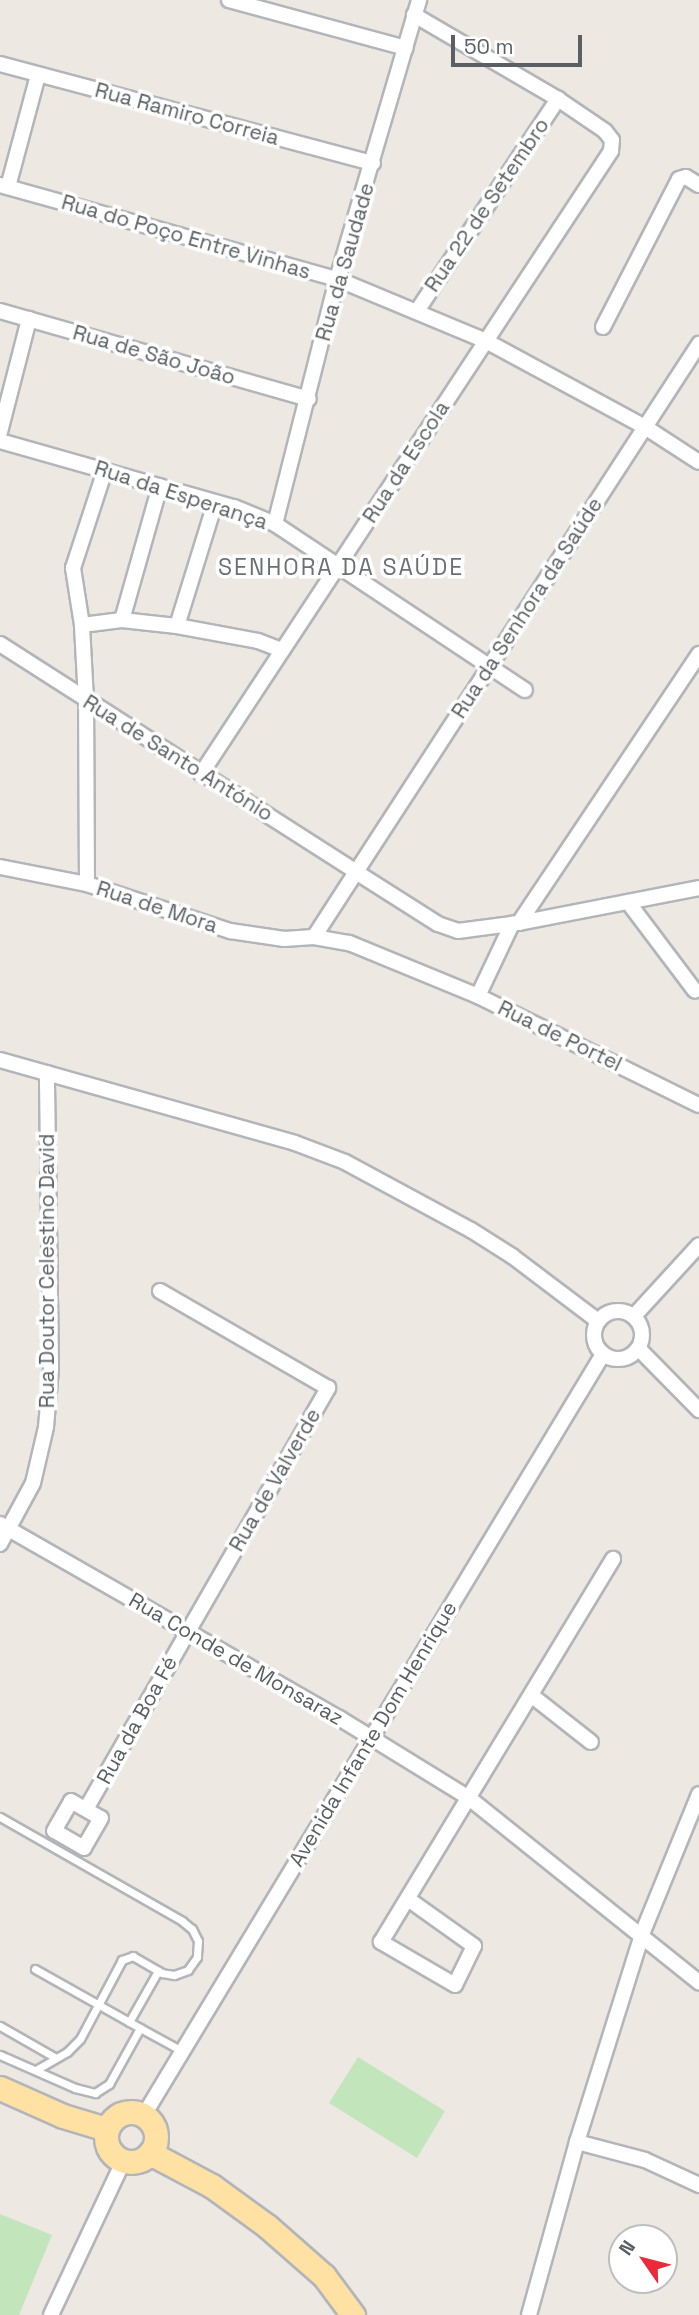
<!DOCTYPE html>
<html>
<head>
<meta charset="utf-8">
<style>
  body { margin:0 }
  #map { position:relative; width:699px; height:2315px; overflow:hidden; background:#ede8e1; font-family:"Space Grotesk",sans-serif }
  div>[style] { position:absolute }
  .green>* { inset:0; background:#c3e5bc }
  .roads { filter:drop-shadow(2px 0 #b2b5b9) drop-shadow(-2px 0 #b2b5b9) drop-shadow(0 2px #b2b5b9) drop-shadow(0 -2px #b2b5b9) }
  .lane>* { height:7px; margin:-3.5px; padding:0 3.5px; transform-origin:3.5px; border-radius:3.5px; background:#fff }
  .street>* { height:14px; margin:-7px; padding:0 7px; transform-origin:7px; border-radius:7px; background:#fff }
  .street>.ring { margin:-7px; padding:0; box-sizing:content-box; background:none; border:14px solid #fff; border-radius:50% }
  .primary>* { height:23px; margin:-11.5px; padding:0 11.5px; transform-origin:11.5px; border-radius:11.5px; background:#ffe1a4 }
  .primary>.ring { margin:-11.5px; padding:0; box-sizing:content-box; background:none; border:23px solid #ffe1a4; border-radius:50% }
  span { translate:-50% -50%; white-space:nowrap; text-align:center; line-height:1.15; -webkit-text-stroke:7px #fff; paint-order:stroke }
  .street-label { font-size:21px; color:#595f62 }
  .neighbourhood-label { font-size:23px; color:#6a7174; letter-spacing:2px }
  .north { position:absolute; left:608px; top:2224px; width:70px; height:70px; box-sizing:border-box; background:#fff; border:2px solid #bdbfc0; border-radius:50%; rotate:305deg; font-size:19px; font-weight:700; line-height:28px; text-align:center; color:#595f62 }
  .north::after { content:''; display:block; margin:auto; width:24px; height:32px; background:#eb293a; clip-path:polygon(50% 0,100% 100%,50% 72%,0 100%) }
  .scale { position:absolute; left:451px; top:35px; width:131px; height:32px; box-sizing:border-box; border:4px solid #595f62; border-top:0; padding-left:9px; font-size:21px; line-height:24px; white-space:nowrap; color:#595f62; -webkit-text-stroke:5px #fff; paint-order:stroke }
</style>
</head>
<body>
<div id="map">
  <div class="green">
    <i style="clip-path:polygon(358px 2057px,445px 2111px,417px 2158px,329px 2103px)"></i>
    <i style="clip-path:polygon(0 2214px,52px 2235px,19px 2315px,0 2315px)"></i>
  </div>
  <div class="roads">
    <div class="lane">
      <i style="left:0;top:1817px;width:210px;rotate:29.7deg"></i>
      <i style="left:182px;top:1921px;width:13px;rotate:39deg"></i>
      <i style="left:192px;top:1929px;width:13px;rotate:63deg"></i>
      <i style="left:198px;top:1941px;width:16px;rotate:94deg"></i>
      <i style="left:197px;top:1957px;width:16px;rotate:125deg"></i>
      <i style="left:188px;top:1970px;width:15px;rotate:160deg"></i>
      <i style="left:174px;top:1975px;width:12px;rotate:-171deg"></i>
      <i style="left:162px;top:1973px;width:34px;rotate:-150deg"></i>
      <i style="left:133px;top:1956px;width:12px;rotate:160deg"></i>
      <i style="left:122px;top:1960px;width:89px;rotate:118deg"></i>
      <i style="left:80px;top:2039px;width:18px;rotate:135deg"></i>
      <i style="left:67px;top:2052px;width:36px;rotate:150deg"></i>
      <i style="left:35px;top:1969px;width:120px;rotate:29.3deg"></i>
      <i style="left:129px;top:2022px;width:59px;rotate:-60.4deg"></i>
      <i style="left:0;top:2026px;width:64px;rotate:29.7deg"></i>
      <i style="left:0;top:2055px;width:82px;rotate:23.7deg"></i>
      <i style="left:75px;top:2088px;width:21px;rotate:14deg"></i>
      <i style="left:95px;top:2093px;width:17px;rotate:-33deg"></i>
      <i style="left:109px;top:2084px;width:64px;rotate:-61deg"></i>
      <i style="left:140px;top:2028px;width:48px;rotate:28.7deg"></i>
    </div>
    <div class="street">
      <i style="left:229px;top:0;width:183px;rotate:15.2deg"></i>
      <i style="left:0;top:64px;width:386px;rotate:14.9deg"></i>
      <i style="left:0;top:185px;width:350px;rotate:15.6deg"></i>
      <i style="left:337px;top:279px;width:161px;rotate:22.6deg"></i>
      <i style="left:486px;top:341px;width:181px;rotate:28.4deg"></i>
      <i style="left:645px;top:427px;width:64px;rotate:32.9deg"></i>
      <i style="left:8px;top:187px;width:116px;rotate:-75deg"></i>
      <i style="left:0;top:311px;width:321px;rotate:15.9deg"></i>
      <i style="left:417px;top:311px;width:255px;rotate:-56.4deg"></i>
      <i style="left:603px;top:327px;width:166px;rotate:-62.8deg"></i>
      <i style="left:679px;top:179px;width:7px;rotate:-16deg"></i>
      <i style="left:686px;top:177px;width:15px;rotate:32deg"></i>
      <i style="left:0;top:432px;width:117px;rotate:-75.6deg"></i>
      <i style="left:0;top:441px;width:243px;rotate:15.8deg"></i>
      <i style="left:234px;top:507px;width:44px;rotate:22.5deg"></i>
      <i style="left:275px;top:524px;width:300px;rotate:33.6deg"></i>
      <i style="left:275px;top:524px;width:253px;rotate:-75.8deg"></i>
      <i style="left:337px;top:279px;width:291px;rotate:-73.6deg"></i>
      <i style="left:122px;top:620px;width:139px;rotate:-74.2deg"></i>
      <i style="left:82px;top:625px;width:40px;rotate:-7.1deg"></i>
      <i style="left:122px;top:620px;width:55px;rotate:6.2deg"></i>
      <i style="left:177px;top:626px;width:82px;rotate:10.5deg"></i>
      <i style="left:258px;top:641px;width:26px;rotate:21deg"></i>
      <i style="left:177px;top:626px;width:129px;rotate:-72.8deg"></i>
      <i style="left:0;top:644px;width:423px;rotate:32.6deg"></i>
      <i style="left:356px;top:872px;width:630px;rotate:-56.99deg"></i>
      <i style="left:201px;top:774px;width:746px;rotate:-56.65deg"></i>
      <i style="left:611px;top:151px;width:11px;rotate:-85deg"></i>
      <i style="left:612px;top:140px;width:11px;rotate:-128deg"></i>
      <i style="left:605px;top:131px;width:57px;rotate:-145.8deg"></i>
      <i style="left:558px;top:99px;width:167px;rotate:-149.7deg"></i>
      <i style="left:0;top:867px;width:89px;rotate:11.1deg"></i>
      <i style="left:87px;top:884px;width:151px;rotate:18.2deg"></i>
      <i style="left:230px;top:931px;width:55px;rotate:8.4deg"></i>
      <i style="left:284px;top:939px;width:30px;rotate:-4deg"></i>
      <i style="left:314px;top:937px;width:36px;rotate:10deg"></i>
      <i style="left:349px;top:943px;width:139px;rotate:22.3deg"></i>
      <i style="left:478px;top:996px;width:246px;rotate:26.3deg"></i>
      <i style="left:87px;top:884px;width:184px;rotate:-90.3deg"></i>
      <i style="left:86px;top:700px;width:75px;rotate:-93.1deg"></i>
      <i style="left:82px;top:625px;width:58px;rotate:-99deg"></i>
      <i style="left:73px;top:568px;width:103px;rotate:-71.9deg"></i>
      <i style="left:628px;top:902px;width:111px;rotate:53deg"></i>
      <i style="left:519px;top:923px;width:324px;rotate:-56.2deg"></i>
      <i style="left:314px;top:937px;width:77px;rotate:-57.1deg"></i>
      <i style="left:356px;top:872px;width:97px;rotate:32.4deg"></i>
      <i style="left:438px;top:924px;width:21px;rotate:19deg"></i>
      <i style="left:458px;top:931px;width:62px;rotate:-7.5deg"></i>
      <i style="left:519px;top:923px;width:183px;rotate:-11deg"></i>
      <i style="left:478px;top:996px;width:80px;rotate:-64.7deg"></i>
      <i style="left:0;top:1060px;width:306px;rotate:15.7deg"></i>
      <i style="left:295px;top:1143px;width:53px;rotate:20.8deg"></i>
      <i style="left:345px;top:1162px;width:143px;rotate:28.4deg"></i>
      <i style="left:471px;top:1230px;width:49px;rotate:32.4deg"></i>
      <i style="left:512px;top:1256px;width:108px;rotate:37.1deg"></i>
      <i class="ring" style="left:594px;top:1311px;width:34px;height:34px"></i>
      <i style="left:634px;top:1316px;width:96px;rotate:-47.5deg"></i>
      <i style="left:639px;top:1349px;width:86px;rotate:45.5deg"></i>
      <i style="left:0;top:1524px;width:391px;rotate:29.8deg"></i>
      <i style="left:339px;top:1718px;width:153px;rotate:31.6deg"></i>
      <i style="left:469px;top:1798px;width:295px;rotate:38.7deg"></i>
      <i style="left:0;top:1544px;width:69px;rotate:-61.6deg"></i>
      <i style="left:33px;top:1483px;width:57px;rotate:-76.9deg"></i>
      <i style="left:46px;top:1427px;width:58px;rotate:-85.1deg"></i>
      <i style="left:51px;top:1369px;width:296px;rotate:-90.8deg"></i>
      <i style="left:531px;top:1695px;width:76px;rotate:38.1deg"></i>
      <i style="left:71px;top:1801px;width:34px;rotate:30deg"></i>
      <i style="left:101px;top:1818px;width:34px;rotate:120deg"></i>
      <i style="left:84px;top:1848px;width:34px;rotate:-150deg"></i>
      <i style="left:54px;top:1831px;width:34px;rotate:-60deg"></i>
      <i style="left:86px;top:1809px;width:486px;rotate:-60.1deg"></i>
      <i style="left:328px;top:1388px;width:194px;rotate:-150deg"></i>
      <i style="left:408px;top:1899px;width:81px;rotate:35.5deg"></i>
      <i style="left:474px;top:1946px;width:43px;rotate:116deg"></i>
      <i style="left:455px;top:1985px;width:86px;rotate:-149.8deg"></i>
      <i style="left:381px;top:1942px;width:448px;rotate:-58.8deg"></i>
      <i style="left:144px;top:2115px;width:889px;rotate:-58.9deg"></i>
      <i style="left:577px;top:2142px;width:70px;rotate:14.8deg"></i>
      <i style="left:645px;top:2160px;width:60px;rotate:24.8deg"></i>
      <i style="left:51px;top:2315px;width:169px;rotate:-64.8deg"></i>
      <i style="left:529px;top:2315px;width:180px;rotate:-74.5deg"></i>
      <i style="left:577px;top:2142px;width:218px;rotate:-72.6deg"></i>
      <i style="left:642px;top:1934px;width:151px;rotate:-67.8deg"></i>
    </div>
    <div class="primary">
      <i style="left:0;top:2088px;width:69px;rotate:24deg"></i>
      <i style="left:63px;top:2116px;width:45px;rotate:16.8deg"></i>
      <i class="ring" style="left:106px;top:2112px;width:27px;height:27px"></i>
      <i style="left:150px;top:2153px;width:70px;rotate:28deg"></i>
      <i style="left:212px;top:2186px;width:68px;rotate:36deg"></i>
      <i style="left:267px;top:2226px;width:76px;rotate:41.3deg"></i>
      <i style="left:324px;top:2276px;width:49px;rotate:53.4deg"></i>
    </div>
  </div>
  <div class="street-label">
    <span style="left:187px;top:114px;rotate:15deg">Rua Ramiro Correia</span>
    <span style="left:487px;top:205px;rotate:-56deg">Rua 22 de Setembro</span>
    <span style="left:186px;top:237px;rotate:16deg">Rua do Poço Entre Vinhas</span>
    <span style="left:345px;top:262px;rotate:-74deg">Rua da Saudade</span>
    <span style="left:154px;top:355px;rotate:16deg">Rua de São João</span>
    <span style="left:406px;top:462px;rotate:-57deg">Rua da Escola</span>
    <span style="left:181px;top:495px;rotate:18deg">Rua da Esperança</span>
    <span style="left:527px;top:608px;rotate:-57deg">Rua da Senhora da Saúde</span>
    <span style="left:178px;top:758px;rotate:32deg">Rua de Santo António</span>
    <span style="left:157px;top:907px;rotate:18deg">Rua de Mora</span>
    <span style="left:560px;top:1036px;rotate:26deg">Rua de Portel</span>
    <span style="left:47px;top:1271px;rotate:-90deg">Rua Doutor Celestino David</span>
    <span style="left:275px;top:1480px;rotate:-60deg">Rua de Valverde</span>
    <span style="left:236px;top:1659px;rotate:30deg">Rua Conde de Monsaraz</span>
    <span style="left:137px;top:1720px;rotate:-61deg">Rua da Boa Fé</span>
    <span style="left:373px;top:1734px;rotate:-59deg">Avenida Infante Dom Henrique</span>
  </div>
  <div class="neighbourhood-label">
    <span style="left:341px;top:567px">SENHORA DA SAÚDE</span>
  </div>
  <div class="north">N</div>
  <div class="scale">50 m</div>
</div>
</body>
</html>
